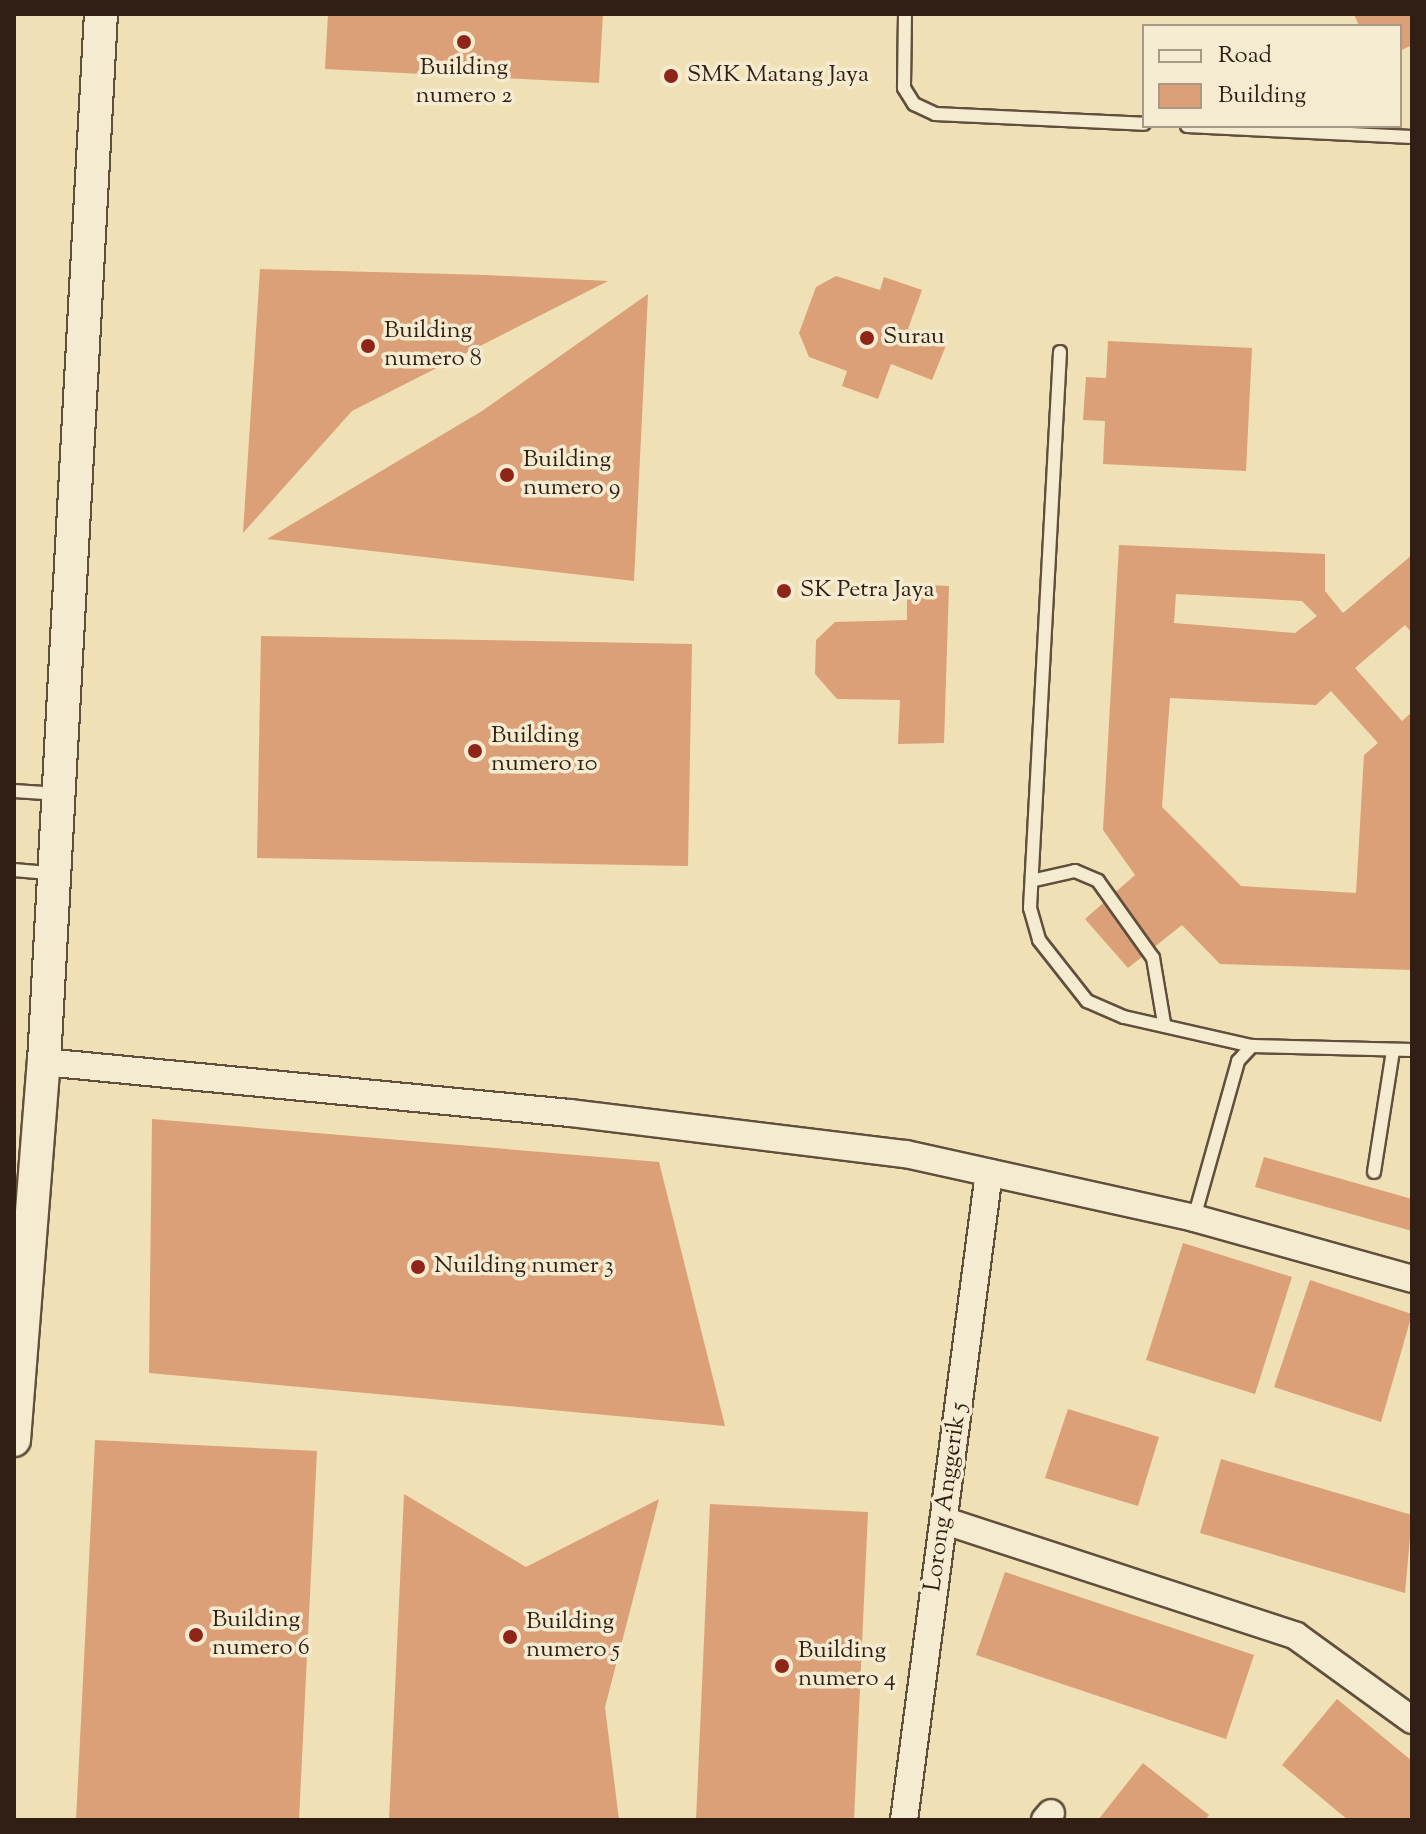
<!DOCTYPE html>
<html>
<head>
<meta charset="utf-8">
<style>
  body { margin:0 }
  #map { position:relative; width:1426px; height:1834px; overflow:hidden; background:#efe0b6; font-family:"Sorts Mill Goudy",serif }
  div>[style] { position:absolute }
  .building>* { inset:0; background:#dba078 }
  .roads { filter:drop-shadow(2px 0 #604f3d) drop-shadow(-2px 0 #604f3d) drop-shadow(0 2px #604f3d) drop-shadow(0 -2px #604f3d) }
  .service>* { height:12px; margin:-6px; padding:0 6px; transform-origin:6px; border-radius:6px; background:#f5ebd0 }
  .minor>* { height:26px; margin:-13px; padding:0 13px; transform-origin:13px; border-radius:13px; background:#f5ebd0 }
  .tertiary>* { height:32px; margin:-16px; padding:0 16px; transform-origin:16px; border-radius:16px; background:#f5ebd0 }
  .dots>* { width:22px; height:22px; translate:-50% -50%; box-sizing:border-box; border:4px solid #f5ebd0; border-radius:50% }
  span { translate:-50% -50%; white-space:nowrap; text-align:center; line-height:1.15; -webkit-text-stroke:7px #f5ebd0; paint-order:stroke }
  .poi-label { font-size:24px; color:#311f15 }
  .left { translate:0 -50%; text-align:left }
  .street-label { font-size:24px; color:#311f15 }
  .frame { position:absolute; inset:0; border:16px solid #311f15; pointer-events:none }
  .legend { position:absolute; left:1142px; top:24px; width:260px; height:104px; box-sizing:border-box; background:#f5ebd0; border:2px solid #a79985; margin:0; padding:10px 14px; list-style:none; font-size:24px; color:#311f15 }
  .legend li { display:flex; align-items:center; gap:16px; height:40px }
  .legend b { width:40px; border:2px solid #a79985 }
</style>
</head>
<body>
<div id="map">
  <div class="building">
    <i style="clip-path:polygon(328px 14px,603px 14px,599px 83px,325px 69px)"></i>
    <i style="clip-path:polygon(1354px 14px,1412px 14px,1412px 45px,1400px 51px,1400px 26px,1359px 26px)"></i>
    <i style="clip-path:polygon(260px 269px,487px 275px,608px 281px,352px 411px,243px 533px)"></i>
    <i style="clip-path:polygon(836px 276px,880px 290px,884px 277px,922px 290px,908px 329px,947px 343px,932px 380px,891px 364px,878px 399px,842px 386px,847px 371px,809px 357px,799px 333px,816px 287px)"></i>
    <i style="clip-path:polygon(648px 294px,634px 581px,267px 539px,482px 411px)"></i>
    <i style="clip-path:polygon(1108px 341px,1252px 348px,1246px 471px,1103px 464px,1105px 421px,1083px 420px,1086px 377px,1106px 378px)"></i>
    <i style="clip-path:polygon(evenodd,1119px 545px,1325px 554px,1325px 591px,1343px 613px,1412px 555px,1412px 633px,1405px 625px,1355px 668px,1402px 721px,1412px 712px,1412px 970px,1220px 964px,1182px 925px,1128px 968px,1085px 919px,1135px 875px,1103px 830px,1119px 545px,1176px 594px,1302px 601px,1317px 616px,1295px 633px,1174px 623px,1176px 594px,1119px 545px,1331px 691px,1378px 743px,1364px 755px,1356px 893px,1241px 886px,1162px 807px,1170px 698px,1316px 705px,1331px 691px)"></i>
    <i style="clip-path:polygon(907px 584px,949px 586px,944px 743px,898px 744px,900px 700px,837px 699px,815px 674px,816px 640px,835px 622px,907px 620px)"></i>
    <i style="clip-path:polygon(261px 636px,692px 644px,688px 866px,257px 858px)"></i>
    <i style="clip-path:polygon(152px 1119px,659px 1162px,725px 1426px,149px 1373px)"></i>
    <i style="clip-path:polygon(1264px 1157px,1412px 1199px,1412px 1231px,1255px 1187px)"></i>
    <i style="clip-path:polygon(1183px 1243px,1292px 1277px,1255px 1394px,1146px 1360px)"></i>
    <i style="clip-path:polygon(1310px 1280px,1412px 1314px,1381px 1422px,1274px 1387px)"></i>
    <i style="clip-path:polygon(1068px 1409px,1159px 1437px,1138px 1506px,1045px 1478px)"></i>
    <i style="clip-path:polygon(95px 1440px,317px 1451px,299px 1820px,76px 1820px)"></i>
    <i style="clip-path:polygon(1221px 1459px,1412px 1515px,1405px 1593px,1200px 1533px)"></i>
    <i style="clip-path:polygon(404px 1494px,526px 1567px,659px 1499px,605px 1707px,619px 1820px,389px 1820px)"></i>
    <i style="clip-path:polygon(710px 1504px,868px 1512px,854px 1820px,696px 1820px)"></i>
    <i style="clip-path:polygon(1005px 1572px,1254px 1655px,1226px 1739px,976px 1655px)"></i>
    <i style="clip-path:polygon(1337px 1699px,1412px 1761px,1412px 1820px,1348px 1820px,1282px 1765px)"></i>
    <i style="clip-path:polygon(1143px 1763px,1209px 1815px,1205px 1820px,1098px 1820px)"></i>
  </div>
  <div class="roads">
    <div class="service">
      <i style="left:905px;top:14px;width:74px;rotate:90.8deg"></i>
      <i style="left:904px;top:88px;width:19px;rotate:58deg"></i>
      <i style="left:914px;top:104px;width:23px;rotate:25deg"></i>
      <i style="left:935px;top:114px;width:209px;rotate:2.7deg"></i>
      <i style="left:1187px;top:126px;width:225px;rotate:2.8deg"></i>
      <i style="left:1060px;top:352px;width:557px;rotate:93.09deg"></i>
      <i style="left:1030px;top:908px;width:33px;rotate:74deg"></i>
      <i style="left:1039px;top:940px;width:78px;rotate:51.8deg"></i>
      <i style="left:1087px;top:1001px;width:40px;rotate:23.4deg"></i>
      <i style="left:1124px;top:1017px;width:131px;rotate:12.8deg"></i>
      <i style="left:1252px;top:1046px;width:160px;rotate:1.4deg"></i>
      <i style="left:14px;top:791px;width:45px;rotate:3.8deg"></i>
      <i style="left:14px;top:870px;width:37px;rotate:5deg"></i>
      <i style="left:1035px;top:880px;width:41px;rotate:-12.7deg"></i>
      <i style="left:1075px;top:871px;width:25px;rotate:23deg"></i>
      <i style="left:1098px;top:881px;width:95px;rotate:54.5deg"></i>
      <i style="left:1153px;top:958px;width:66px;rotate:80.4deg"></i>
      <i style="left:1374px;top:1172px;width:123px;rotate:-81.1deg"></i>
      <i style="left:1194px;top:1218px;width:163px;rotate:-74.3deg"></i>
      <i style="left:1238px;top:1061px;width:21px;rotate:-47deg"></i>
    </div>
    <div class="minor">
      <i style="left:44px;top:1062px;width:528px;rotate:5.54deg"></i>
      <i style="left:570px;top:1113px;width:338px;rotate:7deg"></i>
      <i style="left:906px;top:1154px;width:295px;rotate:12.5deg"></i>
      <i style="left:1194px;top:1218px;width:226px;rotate:15.6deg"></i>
      <i style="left:945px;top:1521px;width:369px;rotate:18.1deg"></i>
      <i style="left:1296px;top:1636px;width:143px;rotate:35.9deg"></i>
      <i style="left:904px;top:1820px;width:653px;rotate:-82.52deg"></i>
      <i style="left:1045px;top:1820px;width:9px;rotate:-49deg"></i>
    </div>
    <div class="tertiary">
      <i style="left:14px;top:1440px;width:379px;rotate:-85.5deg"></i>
      <i style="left:44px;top:1062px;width:1050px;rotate:-86.89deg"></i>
    </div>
  </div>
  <div class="dots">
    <i style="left:464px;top:42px;background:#8f2418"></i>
    <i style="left:671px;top:76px;background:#8f2418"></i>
    <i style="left:867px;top:338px;background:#8f2418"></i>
    <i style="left:368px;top:346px;background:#8f2418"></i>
    <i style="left:507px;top:475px;background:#8f2418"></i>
    <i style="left:784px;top:591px;background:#8f2418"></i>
    <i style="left:475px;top:751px;background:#8f2418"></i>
    <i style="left:418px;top:1267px;background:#8f2418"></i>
    <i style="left:196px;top:1635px;background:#8f2418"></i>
    <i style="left:510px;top:1637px;background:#8f2418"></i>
    <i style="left:782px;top:1666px;background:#8f2418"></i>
  </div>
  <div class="poi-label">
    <span style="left:464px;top:83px">Building<br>numero 2</span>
    <span class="left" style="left:687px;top:76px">SMK Matang Jaya</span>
    <span class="left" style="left:384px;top:346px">Building<br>numero 8</span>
    <span class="left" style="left:883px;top:338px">Surau</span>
    <span class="left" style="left:523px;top:475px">Building<br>numero 9</span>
    <span class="left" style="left:800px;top:591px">SK Petra Jaya</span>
    <span class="left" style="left:491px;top:751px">Building<br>numero 10</span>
    <span class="left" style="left:434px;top:1267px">Nuilding numer 3</span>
    <span class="left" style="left:212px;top:1635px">Building<br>numero 6</span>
    <span class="left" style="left:526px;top:1637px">Building<br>numero 5</span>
    <span class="left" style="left:798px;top:1666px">Building<br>numero 4</span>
  </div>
  <div class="street-label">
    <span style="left:947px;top:1497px;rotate:-82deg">Lorong Anggerik 5</span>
  </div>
  <div class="frame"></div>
  <ul class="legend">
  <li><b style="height:10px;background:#f5ebd0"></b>Road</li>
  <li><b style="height:22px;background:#dba078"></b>Building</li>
  </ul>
</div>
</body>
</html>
